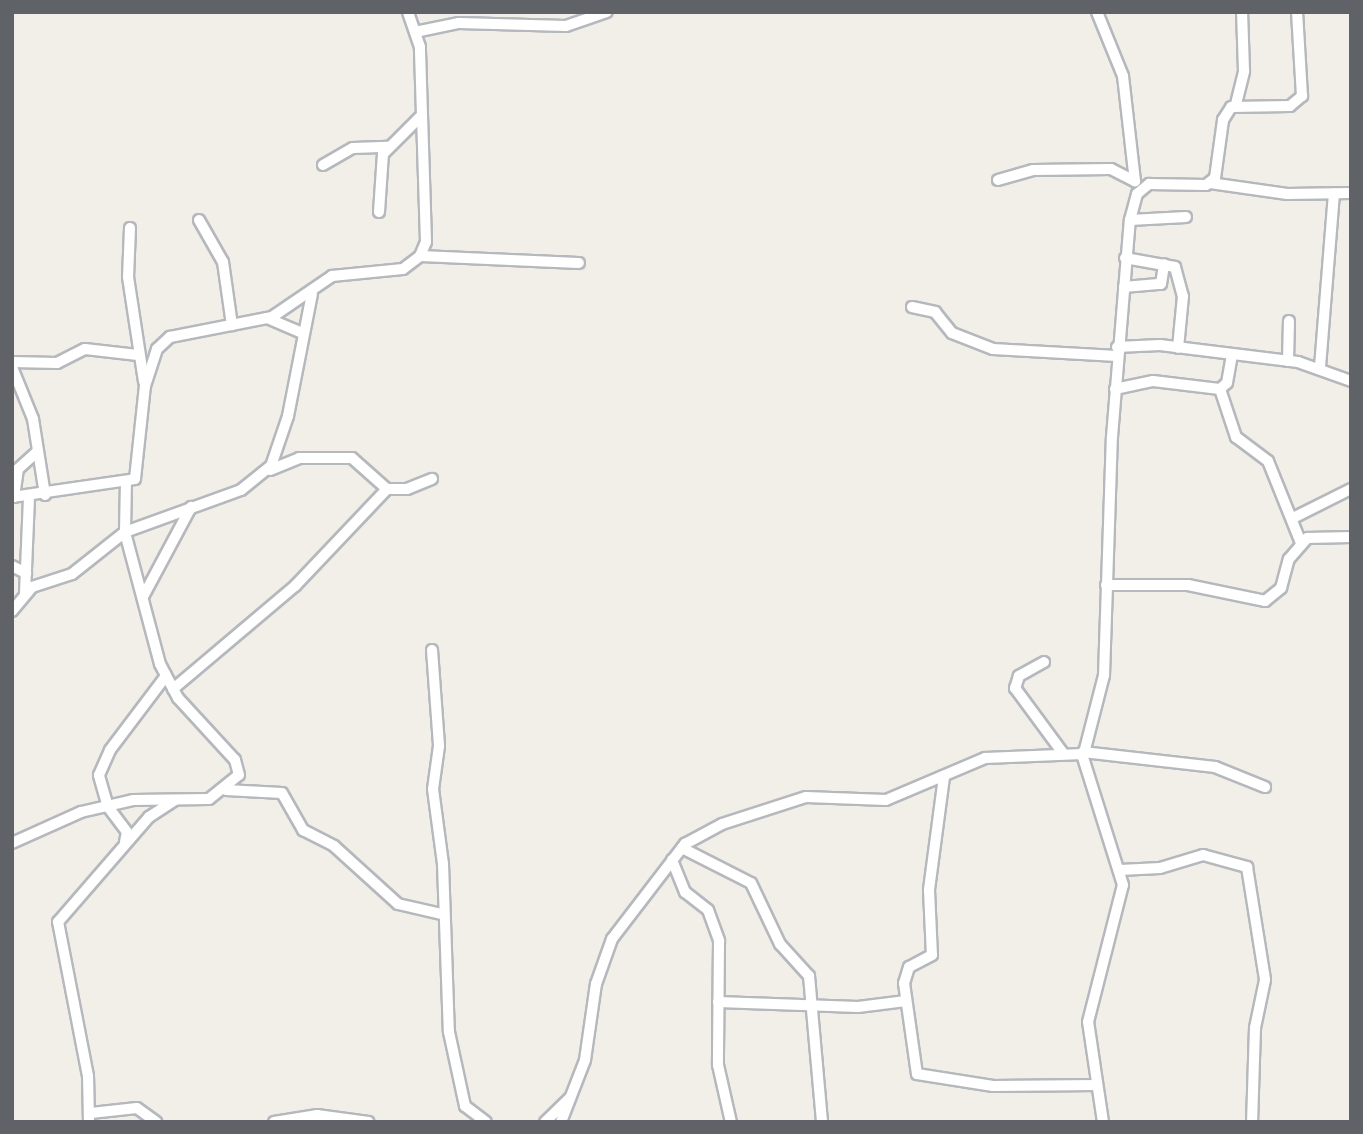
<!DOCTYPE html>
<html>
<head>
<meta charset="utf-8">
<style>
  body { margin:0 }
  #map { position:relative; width:1363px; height:1134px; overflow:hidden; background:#f1efe8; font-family:"Exo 2",sans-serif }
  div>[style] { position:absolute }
  .roads { filter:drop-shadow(2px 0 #b5b8bc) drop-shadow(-2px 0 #b5b8bc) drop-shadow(0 2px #b5b8bc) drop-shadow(0 -2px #b5b8bc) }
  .street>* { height:10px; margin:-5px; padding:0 5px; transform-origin:5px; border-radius:5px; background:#fff }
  span { translate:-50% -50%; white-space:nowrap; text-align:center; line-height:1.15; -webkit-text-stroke:5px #fff; paint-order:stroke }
  .frame { position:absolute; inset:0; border:14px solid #5f6368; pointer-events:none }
</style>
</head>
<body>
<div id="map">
  <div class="roads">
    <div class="street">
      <i style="left:1097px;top:12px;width:69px;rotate:67.9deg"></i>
      <i style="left:1123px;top:76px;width:106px;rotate:83.5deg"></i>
      <i style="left:415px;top:32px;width:45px;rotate:-11.6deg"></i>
      <i style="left:459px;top:23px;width:107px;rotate:1.6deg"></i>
      <i style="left:566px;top:26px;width:43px;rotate:-18.9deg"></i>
      <i style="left:1236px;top:104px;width:34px;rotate:-76deg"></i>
      <i style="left:1244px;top:71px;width:59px;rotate:-91.9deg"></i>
      <i style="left:323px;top:165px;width:34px;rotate:-30deg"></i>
      <i style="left:353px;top:148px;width:35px;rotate:-2deg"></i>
      <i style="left:998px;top:180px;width:36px;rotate:-16deg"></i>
      <i style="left:1033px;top:170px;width:78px;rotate:-0.7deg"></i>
      <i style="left:1111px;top:169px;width:27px;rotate:27deg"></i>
      <i style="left:1210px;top:183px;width:78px;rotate:8.1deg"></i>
      <i style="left:1287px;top:194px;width:64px;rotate:-0.9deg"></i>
      <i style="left:379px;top:212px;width:58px;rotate:-86.1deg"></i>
      <i style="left:383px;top:154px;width:55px;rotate:-45deg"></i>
      <i style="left:199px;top:220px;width:48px;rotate:60.3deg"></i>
      <i style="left:223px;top:262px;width:64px;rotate:81.9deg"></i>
      <i style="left:1130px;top:220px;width:56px;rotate:-3.1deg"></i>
      <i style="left:130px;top:228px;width:49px;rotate:92.3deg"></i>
      <i style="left:128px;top:277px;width:106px;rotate:81.3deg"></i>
      <i style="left:420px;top:256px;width:159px;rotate:2.5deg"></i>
      <i style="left:1125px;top:258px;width:51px;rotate:10.2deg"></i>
      <i style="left:1175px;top:267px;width:30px;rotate:75deg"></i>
      <i style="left:1183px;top:296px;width:52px;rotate:95.5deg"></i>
      <i style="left:1124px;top:287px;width:37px;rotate:-5deg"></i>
      <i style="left:1161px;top:284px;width:20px;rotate:-81deg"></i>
      <i style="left:912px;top:307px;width:24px;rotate:12deg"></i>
      <i style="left:935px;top:312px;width:27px;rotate:51deg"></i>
      <i style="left:952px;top:333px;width:44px;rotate:21.3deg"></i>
      <i style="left:993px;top:349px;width:124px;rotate:3.2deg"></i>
      <i style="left:267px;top:318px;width:38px;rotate:23deg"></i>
      <i style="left:1117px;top:347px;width:43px;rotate:-2.7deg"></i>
      <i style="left:1160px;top:345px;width:139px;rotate:7deg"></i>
      <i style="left:1298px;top:362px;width:56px;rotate:19.7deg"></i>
      <i style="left:1288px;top:361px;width:40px;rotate:-88.6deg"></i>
      <i style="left:12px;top:362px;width:45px;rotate:1.3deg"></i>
      <i style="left:57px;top:363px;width:31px;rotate:-27deg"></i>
      <i style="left:85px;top:349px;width:53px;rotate:6.5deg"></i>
      <i style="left:12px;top:367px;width:56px;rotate:68deg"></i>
      <i style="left:33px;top:419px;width:77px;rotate:81deg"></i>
      <i style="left:1320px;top:367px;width:174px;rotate:-85.4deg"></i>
      <i style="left:1115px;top:389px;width:39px;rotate:-12deg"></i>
      <i style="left:1153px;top:381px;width:67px;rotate:6.8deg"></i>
      <i style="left:1220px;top:389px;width:9px;rotate:-41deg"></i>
      <i style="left:1227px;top:383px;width:28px;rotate:-80deg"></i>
      <i style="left:1220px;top:389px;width:51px;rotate:71.6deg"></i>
      <i style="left:1236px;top:437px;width:40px;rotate:37deg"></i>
      <i style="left:1268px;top:461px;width:88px;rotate:68.1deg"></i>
      <i style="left:270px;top:470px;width:31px;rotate:-22deg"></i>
      <i style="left:299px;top:458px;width:53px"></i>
      <i style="left:352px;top:458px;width:47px;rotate:41.5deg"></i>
      <i style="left:387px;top:489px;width:20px"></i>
      <i style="left:407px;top:489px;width:27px;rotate:-22deg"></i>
      <i style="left:12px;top:497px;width:124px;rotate:-8.3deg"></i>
      <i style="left:135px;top:479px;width:94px;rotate:-83.9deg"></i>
      <i style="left:145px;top:386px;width:39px;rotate:-72deg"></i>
      <i style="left:157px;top:349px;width:18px;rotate:-43deg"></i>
      <i style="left:170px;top:337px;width:104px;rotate:-11.1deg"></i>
      <i style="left:272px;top:317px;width:73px;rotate:-34.3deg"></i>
      <i style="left:332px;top:276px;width:71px;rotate:-5.6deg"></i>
      <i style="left:403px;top:269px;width:21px;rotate:-37deg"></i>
      <i style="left:420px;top:256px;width:15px;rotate:-67deg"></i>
      <i style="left:426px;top:242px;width:195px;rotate:-91.8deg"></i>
      <i style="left:420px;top:47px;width:37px;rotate:-109deg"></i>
      <i style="left:14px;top:497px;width:28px;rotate:-82deg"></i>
      <i style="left:18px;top:469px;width:25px;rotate:-42deg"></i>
      <i style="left:1293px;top:518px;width:65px;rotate:-26.6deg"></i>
      <i style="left:12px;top:566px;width:16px;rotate:27deg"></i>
      <i style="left:1106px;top:585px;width:82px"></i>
      <i style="left:1188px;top:585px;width:79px;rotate:11.7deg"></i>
      <i style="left:1265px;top:601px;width:21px;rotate:-39deg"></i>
      <i style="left:1281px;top:588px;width:30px;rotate:-75deg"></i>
      <i style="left:1289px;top:559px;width:28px;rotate:-49deg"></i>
      <i style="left:1307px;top:538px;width:44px;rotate:-1.3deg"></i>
      <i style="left:25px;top:593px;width:97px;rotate:-87.6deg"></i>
      <i style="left:144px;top:595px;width:100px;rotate:-61.9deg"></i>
      <i style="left:12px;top:611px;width:31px;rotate:-50deg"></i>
      <i style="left:32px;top:587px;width:42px;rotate:-18deg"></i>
      <i style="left:72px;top:574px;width:68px;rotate:-38.4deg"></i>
      <i style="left:125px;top:532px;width:123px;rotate:-19.9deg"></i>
      <i style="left:241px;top:490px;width:38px;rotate:-39deg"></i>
      <i style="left:271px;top:466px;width:53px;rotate:-71.2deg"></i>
      <i style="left:288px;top:416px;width:124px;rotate:-78.9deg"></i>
      <i style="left:432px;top:650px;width:96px;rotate:85.8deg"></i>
      <i style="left:439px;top:746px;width:43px;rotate:97.9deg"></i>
      <i style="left:433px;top:789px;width:76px;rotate:82.4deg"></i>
      <i style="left:443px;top:864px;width:168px;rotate:88deg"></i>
      <i style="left:449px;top:1032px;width:76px;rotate:77.8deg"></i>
      <i style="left:465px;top:1106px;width:26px;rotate:37deg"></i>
      <i style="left:1044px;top:662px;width:29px;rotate:151deg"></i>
      <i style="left:1019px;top:676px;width:13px;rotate:108deg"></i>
      <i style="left:1015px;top:688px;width:81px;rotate:53.6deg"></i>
      <i style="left:173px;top:689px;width:160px;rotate:-40.2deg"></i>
      <i style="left:295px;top:586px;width:134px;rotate:-46.5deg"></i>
      <i style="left:1083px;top:752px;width:133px;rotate:6.5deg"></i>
      <i style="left:1215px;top:767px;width:54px;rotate:21.8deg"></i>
      <i style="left:944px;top:777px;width:114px;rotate:97.6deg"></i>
      <i style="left:929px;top:890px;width:65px;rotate:87.4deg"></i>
      <i style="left:932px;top:955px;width:26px;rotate:152deg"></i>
      <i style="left:909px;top:967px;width:17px;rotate:107deg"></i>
      <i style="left:904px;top:983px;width:92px;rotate:81.9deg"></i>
      <i style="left:917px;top:1074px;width:77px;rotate:9deg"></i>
      <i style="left:993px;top:1086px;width:104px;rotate:-0.6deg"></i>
      <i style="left:226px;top:790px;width:56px;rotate:3.1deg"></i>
      <i style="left:282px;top:793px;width:43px;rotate:60.4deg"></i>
      <i style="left:303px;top:830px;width:35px;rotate:27deg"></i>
      <i style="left:334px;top:846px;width:86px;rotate:42.2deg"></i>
      <i style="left:398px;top:904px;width:44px;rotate:13.1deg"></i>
      <i style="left:125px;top:842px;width:10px;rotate:-79deg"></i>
      <i style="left:127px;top:832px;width:31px;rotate:-127deg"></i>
      <i style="left:108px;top:807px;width:33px;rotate:-106deg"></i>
      <i style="left:99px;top:775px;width:27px;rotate:-66deg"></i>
      <i style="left:110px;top:750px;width:93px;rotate:-52.9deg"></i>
      <i style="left:12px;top:843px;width:76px;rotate:-24.2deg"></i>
      <i style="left:81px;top:812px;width:53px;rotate:-13deg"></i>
      <i style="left:133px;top:800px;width:76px;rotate:-0.8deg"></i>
      <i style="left:209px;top:799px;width:38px;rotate:-39deg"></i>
      <i style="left:239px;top:775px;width:16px;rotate:-105deg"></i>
      <i style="left:235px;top:760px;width:84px;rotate:-132.6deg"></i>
      <i style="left:178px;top:698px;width:38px;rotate:-118deg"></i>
      <i style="left:160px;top:664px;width:137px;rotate:-104.9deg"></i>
      <i style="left:125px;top:532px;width:50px;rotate:-88.9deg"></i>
      <i style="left:682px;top:848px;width:77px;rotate:26.9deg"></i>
      <i style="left:751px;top:883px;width:68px;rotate:64.6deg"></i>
      <i style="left:780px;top:944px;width:43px;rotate:47.8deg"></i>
      <i style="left:809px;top:976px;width:147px;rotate:84.9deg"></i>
      <i style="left:672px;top:860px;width:35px;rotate:68deg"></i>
      <i style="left:685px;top:892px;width:29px;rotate:38deg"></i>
      <i style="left:708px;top:910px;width:33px;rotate:70deg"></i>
      <i style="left:719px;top:941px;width:124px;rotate:90.5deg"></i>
      <i style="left:718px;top:1065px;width:58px;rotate:77.2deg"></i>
      <i style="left:1120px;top:870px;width:40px;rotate:-2.9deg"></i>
      <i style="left:1160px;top:868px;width:45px;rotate:-16.8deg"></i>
      <i style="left:1203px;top:855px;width:46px;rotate:15.3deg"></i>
      <i style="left:1247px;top:867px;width:114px;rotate:80.9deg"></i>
      <i style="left:1265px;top:980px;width:49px;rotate:101.8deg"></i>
      <i style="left:1255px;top:1028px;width:94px;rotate:91.8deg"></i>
      <i style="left:718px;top:1002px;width:140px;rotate:2deg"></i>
      <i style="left:858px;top:1007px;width:48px;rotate:-7.1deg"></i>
      <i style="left:91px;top:1113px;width:46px;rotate:-6.2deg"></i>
      <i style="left:137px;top:1108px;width:24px;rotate:36deg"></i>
      <i style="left:89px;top:1122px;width:46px;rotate:-91.2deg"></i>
      <i style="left:88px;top:1076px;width:157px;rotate:-101deg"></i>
      <i style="left:58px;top:922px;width:139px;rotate:-49.1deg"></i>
      <i style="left:149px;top:817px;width:31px;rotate:-33deg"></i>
      <i style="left:274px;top:1122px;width:44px;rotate:-9.2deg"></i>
      <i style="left:317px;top:1115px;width:52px;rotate:7.7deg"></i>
      <i style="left:545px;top:1122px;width:35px;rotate:-44deg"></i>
      <i style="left:561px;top:1122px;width:66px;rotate:-68.8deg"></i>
      <i style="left:585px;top:1060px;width:77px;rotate:-81.8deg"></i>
      <i style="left:596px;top:984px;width:48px;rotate:-70.4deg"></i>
      <i style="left:612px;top:939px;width:120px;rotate:-52.5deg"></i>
      <i style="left:685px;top:844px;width:42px;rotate:-28.4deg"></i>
      <i style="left:722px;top:824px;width:88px;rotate:-17.8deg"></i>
      <i style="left:806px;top:797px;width:80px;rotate:2.1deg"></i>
      <i style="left:886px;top:800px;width:108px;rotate:-23deg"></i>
      <i style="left:985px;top:758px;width:98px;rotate:-2.3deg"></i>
      <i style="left:1103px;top:1122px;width:101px;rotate:-98.5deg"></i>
      <i style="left:1088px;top:1022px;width:141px;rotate:-75.7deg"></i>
      <i style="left:1123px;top:885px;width:134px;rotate:-107.4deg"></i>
      <i style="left:1083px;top:757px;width:85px;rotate:-75.6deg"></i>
      <i style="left:1104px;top:675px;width:238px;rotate:-88.1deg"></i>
      <i style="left:1112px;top:437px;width:218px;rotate:-85.3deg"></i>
      <i style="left:1130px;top:220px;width:27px;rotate:-75deg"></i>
      <i style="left:1137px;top:194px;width:16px;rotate:-40deg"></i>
      <i style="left:1149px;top:184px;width:57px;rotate:1deg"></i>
      <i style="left:1206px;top:185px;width:11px;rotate:-38deg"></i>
      <i style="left:1215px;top:178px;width:59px;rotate:-82.1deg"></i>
      <i style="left:1223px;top:120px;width:15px;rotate:-58deg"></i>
      <i style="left:1231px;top:107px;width:59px;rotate:-1deg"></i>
      <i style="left:1290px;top:106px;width:16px;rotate:-40deg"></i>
      <i style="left:1302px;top:96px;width:84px;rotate:-93.4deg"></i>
    </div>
  </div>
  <div class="frame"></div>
</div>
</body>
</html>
